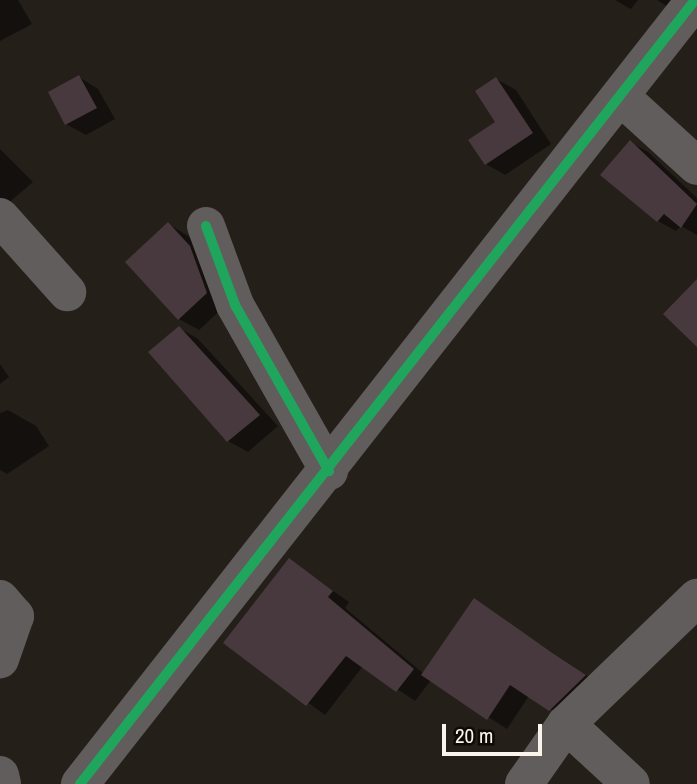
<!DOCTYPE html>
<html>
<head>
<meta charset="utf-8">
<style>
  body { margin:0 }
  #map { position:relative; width:697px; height:784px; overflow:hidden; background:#241f19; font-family:"Archivo Narrow",sans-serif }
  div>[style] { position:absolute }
  .shadow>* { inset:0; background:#0007 }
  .building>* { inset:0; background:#48393f }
  .minor>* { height:38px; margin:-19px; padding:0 19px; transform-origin:19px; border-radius:19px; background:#605d5c }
  .cycleway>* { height:10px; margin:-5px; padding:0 5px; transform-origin:5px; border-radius:5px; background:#20a55d }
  span { translate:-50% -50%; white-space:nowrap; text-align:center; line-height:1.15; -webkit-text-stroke:6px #0e0a06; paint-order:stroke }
  .scale { position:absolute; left:442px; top:724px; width:100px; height:32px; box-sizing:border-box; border:4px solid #faf4ed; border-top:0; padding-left:9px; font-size:21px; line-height:24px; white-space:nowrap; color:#faf4ed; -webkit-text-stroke:5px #0e0a06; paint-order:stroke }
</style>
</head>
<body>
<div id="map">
  <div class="shadow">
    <i style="clip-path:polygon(0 0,18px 0,32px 24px,0 41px)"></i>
    <i style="clip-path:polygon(615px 0,638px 0,631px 9px)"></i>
    <i style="clip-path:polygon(657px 0,697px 0,685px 17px)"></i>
    <i style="clip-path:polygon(79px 77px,98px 89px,115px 119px,86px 135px,66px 124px)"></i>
    <i style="clip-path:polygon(496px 79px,516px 90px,551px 144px,505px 175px,486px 164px,498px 122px)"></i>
    <i style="clip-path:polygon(630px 142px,648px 152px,697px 198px,697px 235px,681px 226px,676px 231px,658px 221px)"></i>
    <i style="clip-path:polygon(0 149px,33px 182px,6px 205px,0 202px)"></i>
    <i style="clip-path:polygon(168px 224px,188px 236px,209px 259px,226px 305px,199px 330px,179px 319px,127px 263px)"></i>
    <i style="clip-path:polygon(179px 328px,198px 339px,278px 426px,248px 452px,228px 441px)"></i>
    <i style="clip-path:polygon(0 364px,9px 377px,0 384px)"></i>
    <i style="clip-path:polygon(8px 410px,36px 426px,49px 446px,7px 474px,0 470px,0 413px)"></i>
    <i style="clip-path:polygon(289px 560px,349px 602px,345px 608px,424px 674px,475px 601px,604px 687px,569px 720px,529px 696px,507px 729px,431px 680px,415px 701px,363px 666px,325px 715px,226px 642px)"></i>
  </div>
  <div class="building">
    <i style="clip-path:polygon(79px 75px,97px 108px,65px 125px,48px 92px)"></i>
    <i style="clip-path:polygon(496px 77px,533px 133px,485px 165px,468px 140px,495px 122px,475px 91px)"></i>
    <i style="clip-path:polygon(630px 140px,697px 204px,681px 228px,664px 214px,657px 222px,600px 175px)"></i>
    <i style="clip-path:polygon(168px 222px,190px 246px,207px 293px,178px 320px,125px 262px)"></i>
    <i style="clip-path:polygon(697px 279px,697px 347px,663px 314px)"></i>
    <i style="clip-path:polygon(179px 326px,260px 415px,227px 442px,148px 352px)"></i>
    <i style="clip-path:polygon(289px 558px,333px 591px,328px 597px,414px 669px,396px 692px,346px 656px,306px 706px,223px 643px)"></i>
    <i style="clip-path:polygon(474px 598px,551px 652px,586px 675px,549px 711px,510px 685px,487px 720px,421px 675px)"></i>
  </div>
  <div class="minor">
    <i style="left:620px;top:96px;width:104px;rotate:42.3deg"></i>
    <i style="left:0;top:217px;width:101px;rotate:48.2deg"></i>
    <i style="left:206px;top:226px;width:84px;rotate:69.8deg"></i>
    <i style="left:235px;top:305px;width:191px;rotate:60.5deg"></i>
    <i style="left:0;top:599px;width:23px;rotate:49deg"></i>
    <i style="left:15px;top:616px;width:46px;rotate:109.2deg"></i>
    <i style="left:566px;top:724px;width:182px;rotate:-43.9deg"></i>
    <i style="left:0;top:775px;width:9px;rotate:77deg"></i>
    <i style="left:80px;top:784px;width:996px;rotate:-51.89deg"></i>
    <i style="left:524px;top:784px;width:73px;rotate:-55deg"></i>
    <i style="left:566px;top:724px;width:88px;rotate:42.7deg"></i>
  </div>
  <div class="cycleway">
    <i style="left:206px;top:226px;width:84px;rotate:69.8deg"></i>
    <i style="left:235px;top:305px;width:191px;rotate:60.5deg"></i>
    <i style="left:80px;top:784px;width:996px;rotate:-51.89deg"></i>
  </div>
  <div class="scale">20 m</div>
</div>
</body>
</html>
